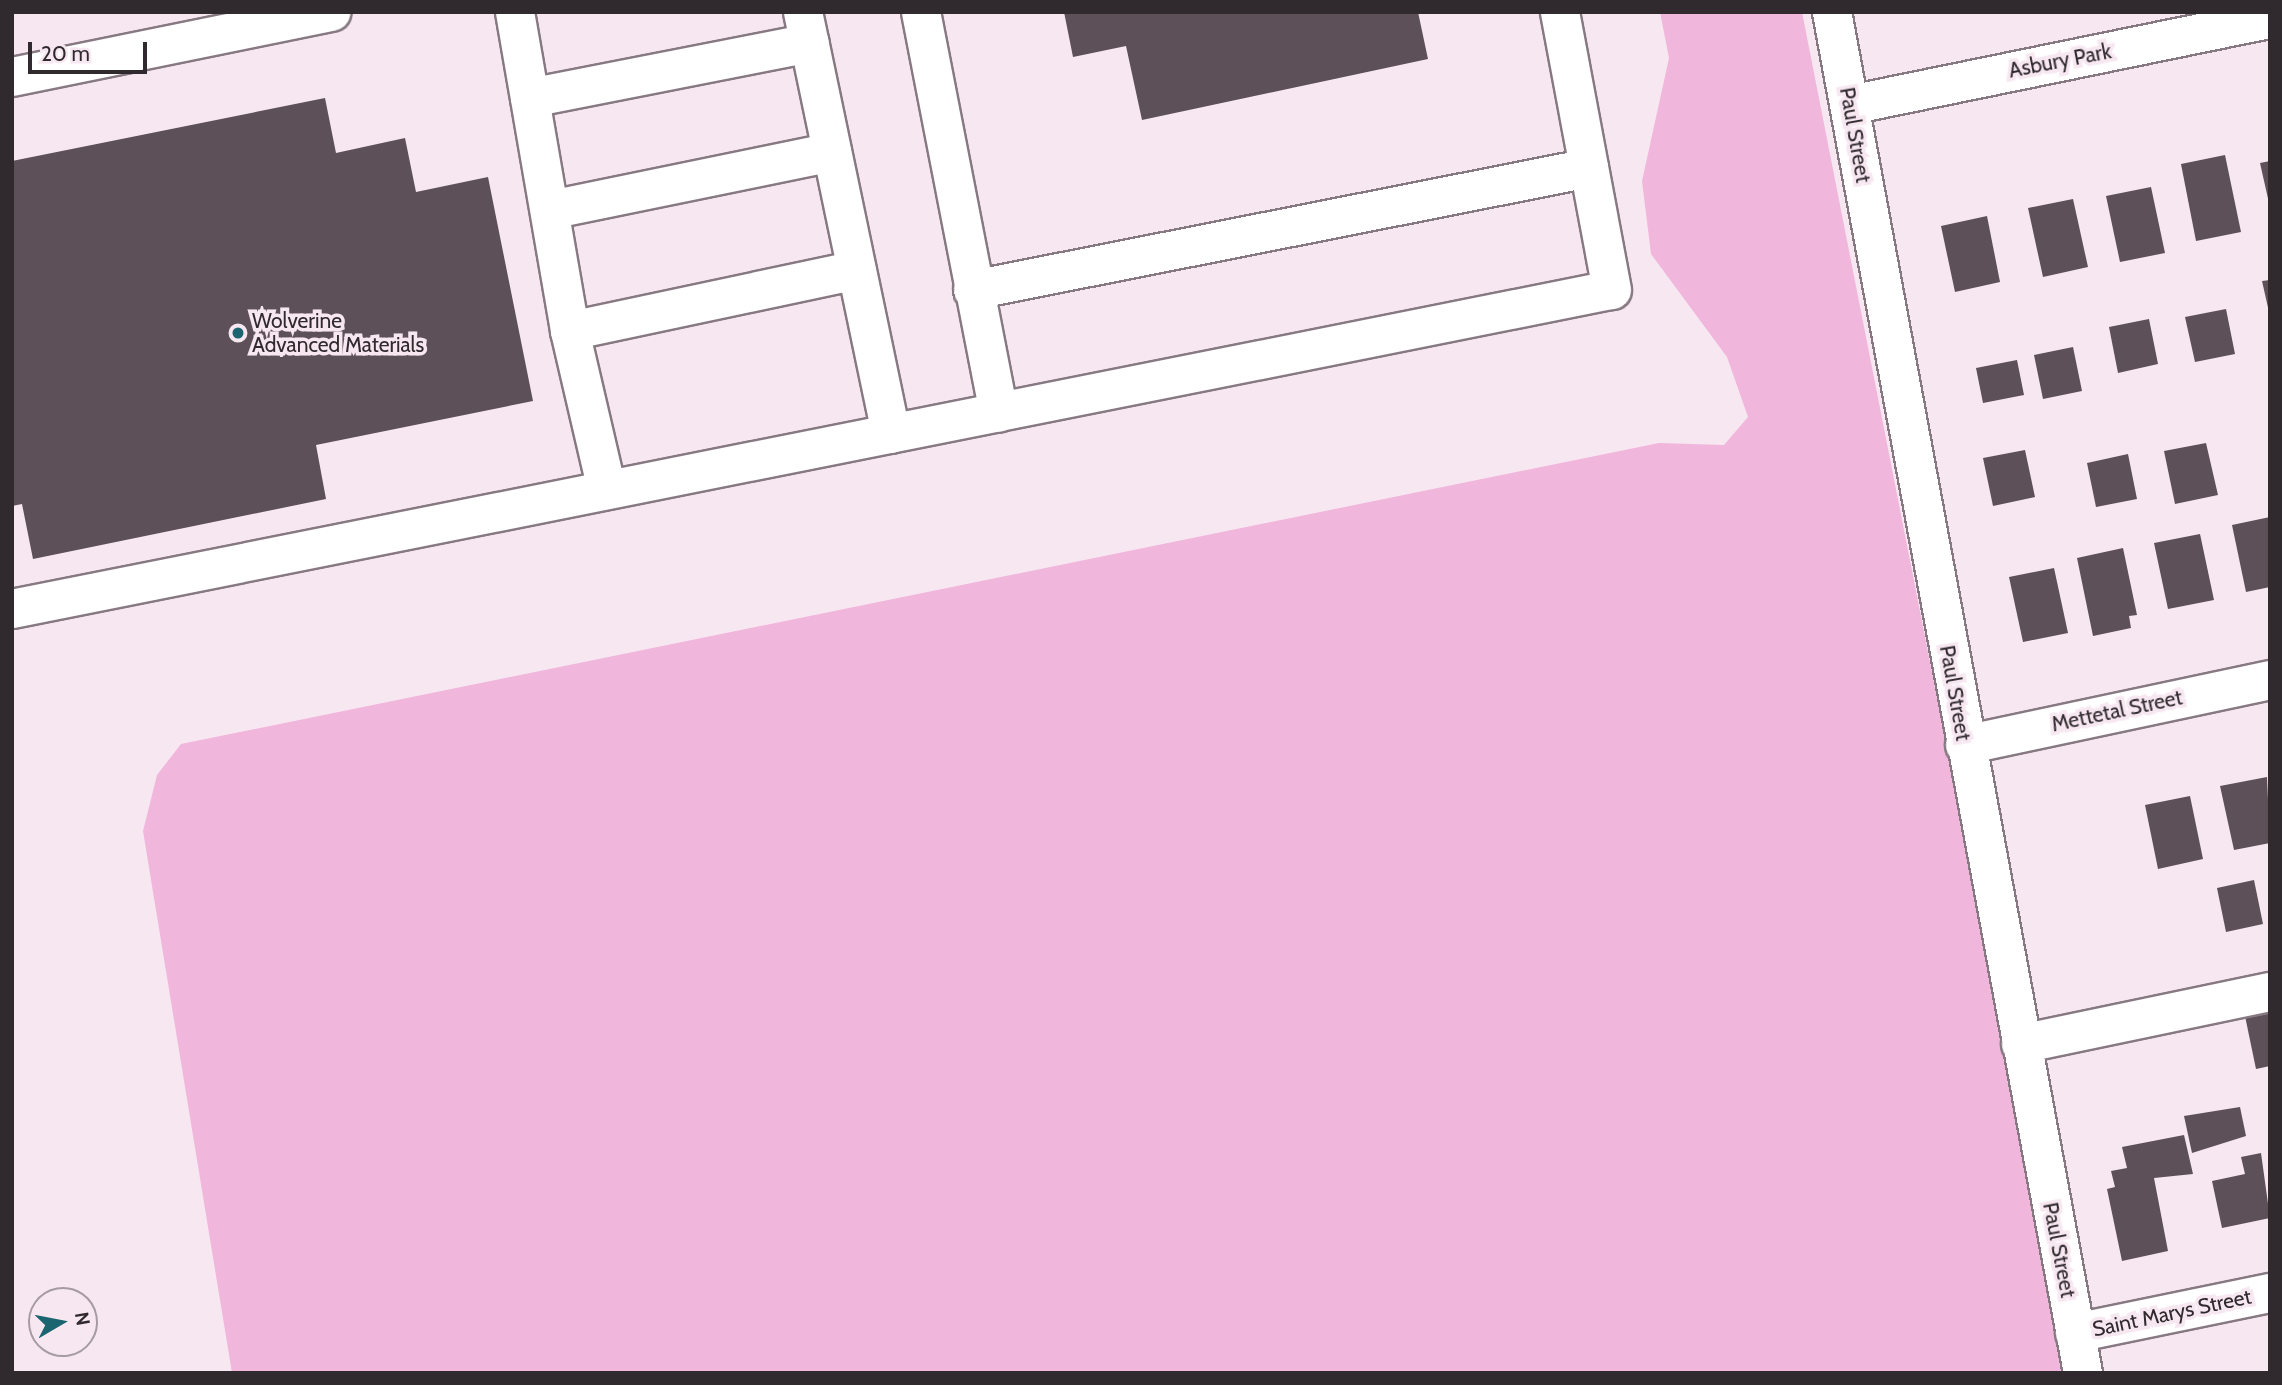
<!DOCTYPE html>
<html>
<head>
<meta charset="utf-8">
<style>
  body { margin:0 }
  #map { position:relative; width:2282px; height:1385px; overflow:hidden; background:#f7e7f1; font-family:Cabin,sans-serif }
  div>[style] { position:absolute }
  .green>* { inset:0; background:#f0b6dc }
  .building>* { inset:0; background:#5d5058 }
  .roads { filter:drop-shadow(2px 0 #877982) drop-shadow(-2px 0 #877982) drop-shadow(0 2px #877982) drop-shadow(0 -2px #877982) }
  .minor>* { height:38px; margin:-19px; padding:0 19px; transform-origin:19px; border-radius:19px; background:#fff }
  .dots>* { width:19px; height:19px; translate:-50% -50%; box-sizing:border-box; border:4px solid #f7e7f1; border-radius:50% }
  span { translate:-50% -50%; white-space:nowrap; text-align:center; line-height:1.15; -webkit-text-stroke:7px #f7e7f1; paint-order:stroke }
  .street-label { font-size:21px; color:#302a2e }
  .poi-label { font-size:21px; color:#302a2e }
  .left { translate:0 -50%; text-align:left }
  .frame { position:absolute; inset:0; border:14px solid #302a2e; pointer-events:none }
  .north { position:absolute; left:28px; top:1287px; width:70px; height:70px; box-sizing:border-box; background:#f7e7f1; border:2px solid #a79ba3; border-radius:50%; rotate:80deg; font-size:19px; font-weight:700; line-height:28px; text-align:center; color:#302a2e }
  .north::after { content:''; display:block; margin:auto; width:24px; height:32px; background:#1b6570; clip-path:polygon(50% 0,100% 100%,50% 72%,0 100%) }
  .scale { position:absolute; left:28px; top:42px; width:119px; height:32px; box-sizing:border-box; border:4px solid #302a2e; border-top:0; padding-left:9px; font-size:21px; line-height:24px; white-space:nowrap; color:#302a2e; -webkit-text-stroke:5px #f7e7f1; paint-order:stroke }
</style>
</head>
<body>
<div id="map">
  <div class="green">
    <i style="clip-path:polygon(1660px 12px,1802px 12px,2070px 1373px,232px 1373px,143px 831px,157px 775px,181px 744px,1659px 443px,1724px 445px,1748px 417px,1727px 357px,1651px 254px,1642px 181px,1669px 58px)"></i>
  </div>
  <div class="building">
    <i style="clip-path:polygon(1064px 12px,1418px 12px,1428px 59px,1142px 120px,1126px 46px,1073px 57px)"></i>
    <i style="clip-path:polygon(325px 98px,336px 153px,405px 138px,416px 192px,488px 177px,533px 401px,316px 445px,326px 499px,33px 559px,22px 504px,12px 506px,12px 161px)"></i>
    <i style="clip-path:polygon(2225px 155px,2241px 232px,2196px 241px,2181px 164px)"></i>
    <i style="clip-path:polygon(2270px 161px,2270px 203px,2269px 203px,2260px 163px)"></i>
    <i style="clip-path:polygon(2151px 187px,2165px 253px,2120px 262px,2106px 196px)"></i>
    <i style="clip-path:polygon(2073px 199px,2088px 267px,2043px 277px,2028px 208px)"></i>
    <i style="clip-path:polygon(1987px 216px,2000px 282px,1955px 292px,1941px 226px)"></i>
    <i style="clip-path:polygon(2270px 280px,2270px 312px,2269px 312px,2262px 281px)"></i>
    <i style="clip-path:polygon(2226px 309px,2235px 354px,2195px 362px,2185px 317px)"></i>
    <i style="clip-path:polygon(2149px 319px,2158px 364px,2118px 373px,2109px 327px)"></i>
    <i style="clip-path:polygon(2073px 347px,2082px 391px,2043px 399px,2034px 355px)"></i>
    <i style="clip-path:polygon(2017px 360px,2024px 395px,1983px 403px,1976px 368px)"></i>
    <i style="clip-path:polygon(2206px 443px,2218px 495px,2175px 504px,2164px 451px)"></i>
    <i style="clip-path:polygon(2025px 450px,2035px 497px,1993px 506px,1983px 458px)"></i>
    <i style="clip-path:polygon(2128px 454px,2137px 499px,2096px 507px,2087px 463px)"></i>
    <i style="clip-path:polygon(2270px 517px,2270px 587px,2246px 592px,2232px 525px)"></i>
    <i style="clip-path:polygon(2200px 534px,2214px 600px,2168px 609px,2154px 543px)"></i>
    <i style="clip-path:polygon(2123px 548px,2137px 615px,2129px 616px,2131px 628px,2093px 636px,2077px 558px)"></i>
    <i style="clip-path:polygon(2054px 568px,2068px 633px,2023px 642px,2009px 577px)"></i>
    <i style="clip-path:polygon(2267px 777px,2270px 843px,2234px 850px,2220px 786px)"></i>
    <i style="clip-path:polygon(2190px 796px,2203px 859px,2158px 869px,2145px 805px)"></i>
    <i style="clip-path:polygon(2254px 880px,2263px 924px,2226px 932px,2217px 888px)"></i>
    <i style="clip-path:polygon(2270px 1011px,2270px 1066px,2256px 1069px,2245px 1016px)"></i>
    <i style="clip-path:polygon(2240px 1107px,2246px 1136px,2192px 1153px,2184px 1116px)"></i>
    <i style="clip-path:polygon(2184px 1135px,2193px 1174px,2154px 1178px,2168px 1251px,2122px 1261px,2107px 1189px,2115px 1187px,2111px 1171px,2127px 1168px,2122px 1147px)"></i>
    <i style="clip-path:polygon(2261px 1153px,2270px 1218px,2222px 1228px,2212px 1181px,2245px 1174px,2241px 1157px)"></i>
  </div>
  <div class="roads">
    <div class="minor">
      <i style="left:515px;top:12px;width:324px;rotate:80.2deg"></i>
      <i style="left:570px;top:331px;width:163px;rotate:76.9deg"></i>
      <i style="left:803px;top:12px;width:431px;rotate:78.2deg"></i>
      <i style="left:921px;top:12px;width:408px;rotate:79deg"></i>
      <i style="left:1832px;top:12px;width:1384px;rotate:79.55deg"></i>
      <i style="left:12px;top:77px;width:326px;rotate:-11.5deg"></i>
      <i style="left:530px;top:98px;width:285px;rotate:-11.1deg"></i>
      <i style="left:1850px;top:105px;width:429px;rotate:-11.6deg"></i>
      <i style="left:550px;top:210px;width:288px;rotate:-11.6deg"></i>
      <i style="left:973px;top:290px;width:628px;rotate:-11.2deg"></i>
      <i style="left:570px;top:331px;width:293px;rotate:-12deg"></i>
      <i style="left:12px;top:609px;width:1631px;rotate:-11.28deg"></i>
      <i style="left:1612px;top:290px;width:283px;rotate:-100.6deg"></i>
      <i style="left:1965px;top:745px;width:312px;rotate:-12deg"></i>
      <i style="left:2021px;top:1044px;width:254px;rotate:-11.8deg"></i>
      <i style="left:2075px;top:1333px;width:199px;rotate:-11.6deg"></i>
    </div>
  </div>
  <div class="dots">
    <i style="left:238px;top:333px;background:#1b6570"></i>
  </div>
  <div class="street-label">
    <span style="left:2060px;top:61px;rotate:-11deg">Asbury Park</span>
    <span style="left:1855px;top:135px;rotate:80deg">Paul Street</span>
    <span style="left:1955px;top:693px;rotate:80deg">Paul Street</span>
    <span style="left:2117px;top:711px;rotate:-12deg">Mettetal Street</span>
    <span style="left:2059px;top:1250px;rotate:79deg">Paul Street</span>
    <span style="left:2172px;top:1313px;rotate:-12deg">Saint Marys Street</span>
  </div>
  <div class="poi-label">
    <span class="left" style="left:252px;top:333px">Wolverine<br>Advanced Materials</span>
  </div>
  <div class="frame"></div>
  <div class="north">N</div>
  <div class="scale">20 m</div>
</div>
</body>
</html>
